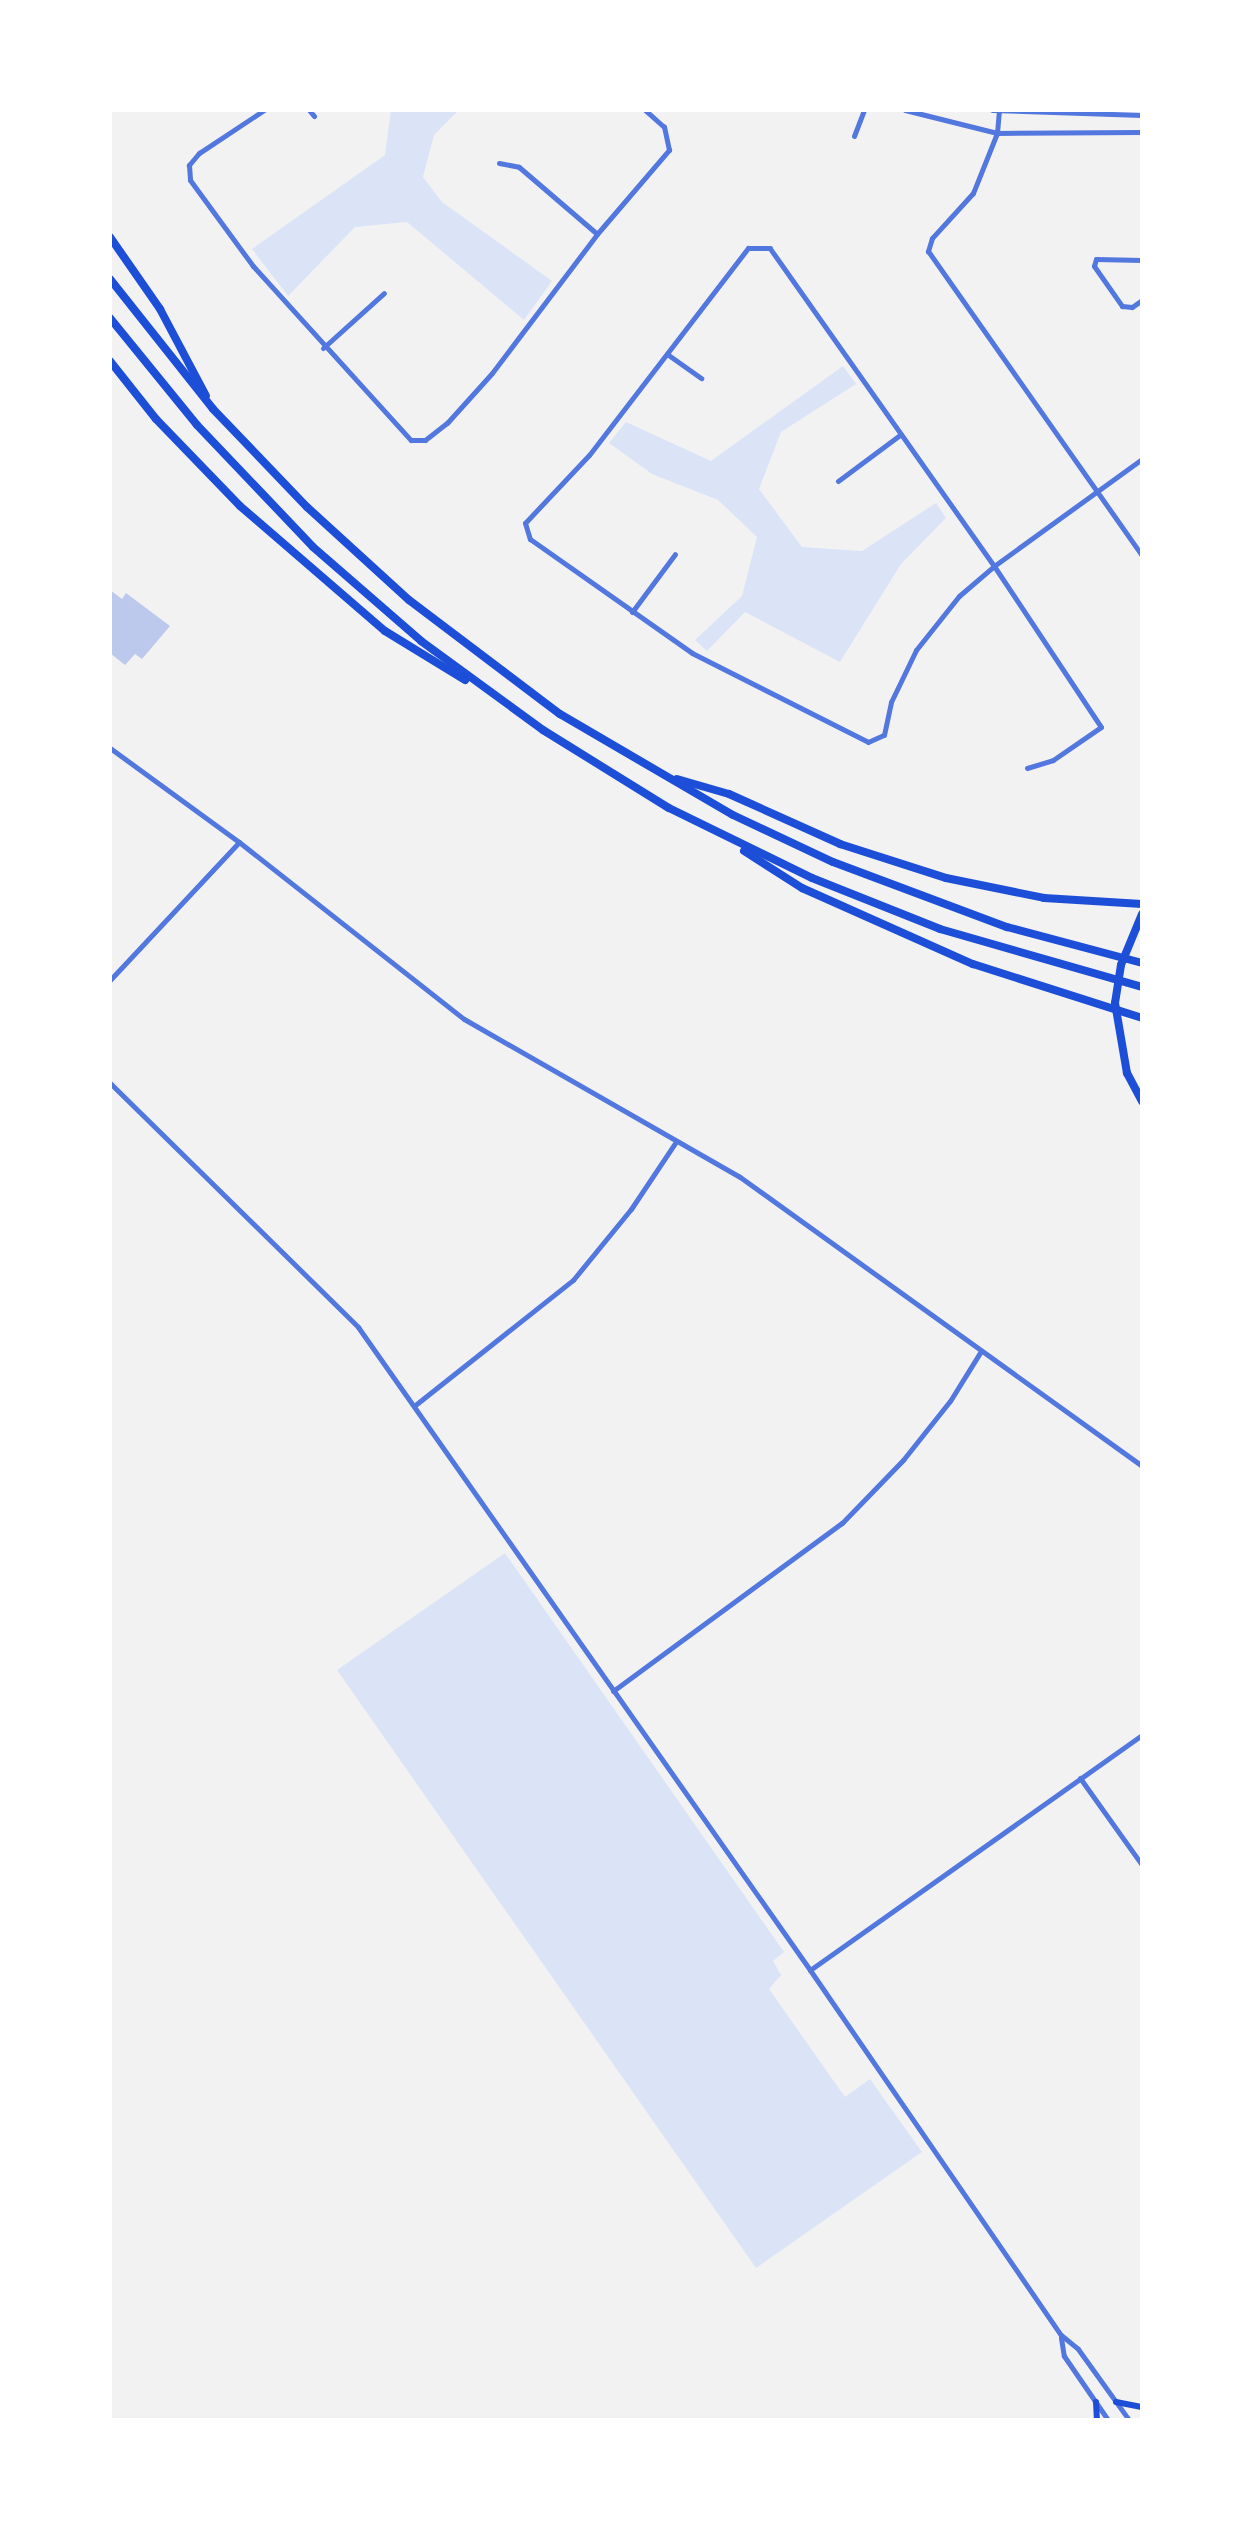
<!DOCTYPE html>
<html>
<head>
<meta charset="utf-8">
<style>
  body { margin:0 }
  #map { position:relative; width:1252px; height:2530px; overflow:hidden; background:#f2f2f2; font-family:"Alegreya Sans",sans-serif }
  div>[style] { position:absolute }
  .green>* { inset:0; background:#dbe4f7 }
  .building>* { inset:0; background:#bdc9ec }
  .minor>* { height:5px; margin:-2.5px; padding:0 2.5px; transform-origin:2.5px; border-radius:2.5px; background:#5277de }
  .tertiary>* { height:5px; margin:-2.5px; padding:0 2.5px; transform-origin:2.5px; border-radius:2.5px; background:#5277de }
  .secondary>* { height:6px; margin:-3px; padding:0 3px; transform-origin:3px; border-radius:3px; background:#1d4ed8 }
  .motorway>* { height:8px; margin:-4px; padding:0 4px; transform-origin:4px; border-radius:4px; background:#1d4ed8 }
  span { translate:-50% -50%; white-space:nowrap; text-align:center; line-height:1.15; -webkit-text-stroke:8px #fff; paint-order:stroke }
  .frame { position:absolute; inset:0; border:112px solid #fff; pointer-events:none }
</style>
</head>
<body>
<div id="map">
  <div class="green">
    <i style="clip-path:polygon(391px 110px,459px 110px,434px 135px,423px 177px,442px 202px,552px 281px,524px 320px,407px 222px,355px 227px,288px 296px,252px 249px,385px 155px)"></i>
    <i style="clip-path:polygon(843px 366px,856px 384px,781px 432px,759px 489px,802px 547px,862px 551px,936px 503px,946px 518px,901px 564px,840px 662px,745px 612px,707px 651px,695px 640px,742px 596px,757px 537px,718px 500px,652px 474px,609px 443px,626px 422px,711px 461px)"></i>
    <i style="clip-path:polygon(505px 1553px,784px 1952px,773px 1961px,781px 1975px,769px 1989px,845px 2097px,870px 2079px,922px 2152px,756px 2268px,337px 1670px)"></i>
  </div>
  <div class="building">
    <i style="clip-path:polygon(110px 590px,122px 599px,126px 593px,170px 626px,142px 659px,135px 654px,125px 665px,110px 653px)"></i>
  </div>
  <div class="minor">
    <i style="left:264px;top:110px;width:78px;rotate:146.5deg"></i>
    <i style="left:199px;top:153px;width:16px;rotate:130deg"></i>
    <i style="left:189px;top:165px;width:15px;rotate:86deg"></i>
    <i style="left:190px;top:180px;width:107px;rotate:53.8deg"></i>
    <i style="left:253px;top:266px;width:235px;rotate:47.8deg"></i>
    <i style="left:411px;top:440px;width:14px"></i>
    <i style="left:425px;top:440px;width:28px;rotate:-38deg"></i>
    <i style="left:447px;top:423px;width:67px;rotate:-48deg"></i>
    <i style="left:492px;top:373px;width:174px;rotate:-52.9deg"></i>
    <i style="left:597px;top:234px;width:111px;rotate:-49.4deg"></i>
    <i style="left:669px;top:150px;width:24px;rotate:-102deg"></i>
    <i style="left:664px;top:127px;width:25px;rotate:-138deg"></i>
    <i style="left:309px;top:110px;width:8px;rotate:50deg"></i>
    <i style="left:999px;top:110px;width:23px;rotate:95deg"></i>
    <i style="left:997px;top:133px;width:65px;rotate:111.8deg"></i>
    <i style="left:973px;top:193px;width:61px;rotate:132.3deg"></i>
    <i style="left:932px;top:238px;width:14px;rotate:107deg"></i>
    <i style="left:928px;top:251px;width:372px;rotate:54.9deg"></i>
    <i style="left:854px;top:136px;width:28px;rotate:-69deg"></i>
    <i style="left:499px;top:163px;width:20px;rotate:11deg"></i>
    <i style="left:519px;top:167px;width:101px;rotate:40.6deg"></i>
    <i style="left:1142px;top:260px;width:46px;rotate:-178.8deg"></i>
    <i style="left:1096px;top:259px;width:7px;rotate:106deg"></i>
    <i style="left:1094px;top:266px;width:49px;rotate:55deg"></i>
    <i style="left:1122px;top:306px;width:10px;rotate:6deg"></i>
    <i style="left:1132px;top:307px;width:12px;rotate:-35deg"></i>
    <i style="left:323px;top:348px;width:82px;rotate:-42deg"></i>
    <i style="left:667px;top:354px;width:42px;rotate:35.2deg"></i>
    <i style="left:838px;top:481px;width:77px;rotate:-36.6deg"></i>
    <i style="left:632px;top:612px;width:72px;rotate:-53.4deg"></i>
    <i style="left:1027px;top:768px;width:27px;rotate:-17deg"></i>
    <i style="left:1053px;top:760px;width:58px;rotate:-34.5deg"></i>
    <i style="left:1101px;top:727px;width:193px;rotate:-123.6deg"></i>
    <i style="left:994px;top:566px;width:389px;rotate:-125.2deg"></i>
    <i style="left:770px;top:248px;width:22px;rotate:180deg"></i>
    <i style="left:748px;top:248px;width:261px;rotate:127.5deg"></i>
    <i style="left:589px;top:455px;width:93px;rotate:133.3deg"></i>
    <i style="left:525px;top:523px;width:17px;rotate:73deg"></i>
    <i style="left:530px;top:539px;width:198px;rotate:35.1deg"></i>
    <i style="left:692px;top:653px;width:197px;rotate:26.8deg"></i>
    <i style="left:868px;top:742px;width:17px;rotate:-24deg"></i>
    <i style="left:884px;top:735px;width:34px;rotate:-78deg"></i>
    <i style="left:891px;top:702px;width:58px;rotate:-64.3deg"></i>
    <i style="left:916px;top:650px;width:69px;rotate:-51.5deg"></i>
    <i style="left:959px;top:596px;width:46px;rotate:-40.6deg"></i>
    <i style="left:994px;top:566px;width:183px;rotate:-35.9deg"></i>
    <i style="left:110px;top:980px;width:189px;rotate:-46.9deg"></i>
    <i style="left:110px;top:1083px;width:348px;rotate:44.5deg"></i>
    <i style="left:358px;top:1327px;width:786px;rotate:54.89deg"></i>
    <i style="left:810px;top:1970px;width:443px;rotate:55.5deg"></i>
    <i style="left:1061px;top:2335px;width:22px;rotate:39deg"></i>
    <i style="left:1078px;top:2349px;width:87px;rotate:54.3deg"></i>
    <i style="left:414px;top:1406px;width:203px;rotate:-38.4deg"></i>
    <i style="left:573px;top:1280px;width:92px;rotate:-50.8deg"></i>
    <i style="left:631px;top:1209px;width:79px;rotate:-56.3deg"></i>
    <i style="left:613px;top:1691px;width:284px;rotate:-36.3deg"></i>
    <i style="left:842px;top:1523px;width:88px;rotate:-45.9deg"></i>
    <i style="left:903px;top:1460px;width:75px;rotate:-51.5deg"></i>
    <i style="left:950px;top:1401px;width:59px;rotate:-58.2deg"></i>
    <i style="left:1080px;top:1778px;width:107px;rotate:54.5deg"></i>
    <i style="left:810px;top:1970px;width:407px;rotate:-35.3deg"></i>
    <i style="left:1061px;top:2338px;width:18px;rotate:81deg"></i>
    <i style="left:1064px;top:2356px;width:78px;rotate:55.5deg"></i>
  </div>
  <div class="tertiary">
    <i style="left:905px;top:110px;width:95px;rotate:14deg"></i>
    <i style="left:997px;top:133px;width:145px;rotate:-0.4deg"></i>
    <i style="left:992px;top:110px;width:150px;rotate:1.9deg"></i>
    <i style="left:110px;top:748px;width:160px;rotate:36.1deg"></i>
    <i style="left:239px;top:842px;width:286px;rotate:38.2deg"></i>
    <i style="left:464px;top:1019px;width:318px;rotate:29.8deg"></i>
    <i style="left:740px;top:1177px;width:495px;rotate:35.7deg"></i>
  </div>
  <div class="secondary">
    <i style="left:1096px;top:2402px;width:18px;rotate:87deg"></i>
    <i style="left:1116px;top:2402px;width:26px;rotate:11deg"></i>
  </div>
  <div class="motorway">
    <i style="left:110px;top:237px;width:88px;rotate:55.2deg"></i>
    <i style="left:160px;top:309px;width:98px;rotate:62.1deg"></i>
    <i style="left:110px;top:279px;width:166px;rotate:51.6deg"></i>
    <i style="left:213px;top:409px;width:136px;rotate:46.2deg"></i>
    <i style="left:307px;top:507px;width:138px;rotate:42.4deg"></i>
    <i style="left:409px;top:600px;width:189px;rotate:37.1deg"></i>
    <i style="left:560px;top:714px;width:200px;rotate:30.3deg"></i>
    <i style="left:733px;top:815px;width:110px;rotate:25.2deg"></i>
    <i style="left:833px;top:862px;width:186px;rotate:20.5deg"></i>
    <i style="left:1007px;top:927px;width:140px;rotate:14.9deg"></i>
    <i style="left:110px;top:318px;width:138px;rotate:50.9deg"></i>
    <i style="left:197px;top:425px;width:168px;rotate:46.4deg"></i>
    <i style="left:313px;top:547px;width:143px;rotate:41deg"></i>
    <i style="left:421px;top:641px;width:151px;rotate:36.1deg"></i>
    <i style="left:543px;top:730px;width:148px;rotate:31.8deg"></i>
    <i style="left:669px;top:808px;width:159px;rotate:26.1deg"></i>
    <i style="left:812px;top:878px;width:138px;rotate:21.7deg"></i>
    <i style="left:940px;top:929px;width:210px;rotate:16deg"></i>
    <i style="left:110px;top:361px;width:74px;rotate:51.6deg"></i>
    <i style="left:156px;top:419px;width:121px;rotate:46deg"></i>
    <i style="left:240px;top:506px;width:191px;rotate:40.8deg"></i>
    <i style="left:385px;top:631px;width:94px;rotate:31.5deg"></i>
    <i style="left:677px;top:779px;width:54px;rotate:16.1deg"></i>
    <i style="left:729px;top:794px;width:122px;rotate:24.2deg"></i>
    <i style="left:840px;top:844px;width:111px;rotate:17.8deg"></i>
    <i style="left:946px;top:878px;width:100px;rotate:11.5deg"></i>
    <i style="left:1044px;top:898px;width:98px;rotate:3.5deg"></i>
    <i style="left:744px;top:851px;width:69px;rotate:32.5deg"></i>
    <i style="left:802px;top:888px;width:187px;rotate:24deg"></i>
    <i style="left:973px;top:964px;width:177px;rotate:17.7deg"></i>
    <i style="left:1142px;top:914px;width:55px;rotate:112.4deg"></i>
    <i style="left:1121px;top:965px;width:38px;rotate:99deg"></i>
    <i style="left:1115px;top:1003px;width:71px;rotate:80.3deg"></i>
    <i style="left:1127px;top:1073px;width:32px;rotate:62deg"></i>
  </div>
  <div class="frame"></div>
</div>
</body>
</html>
